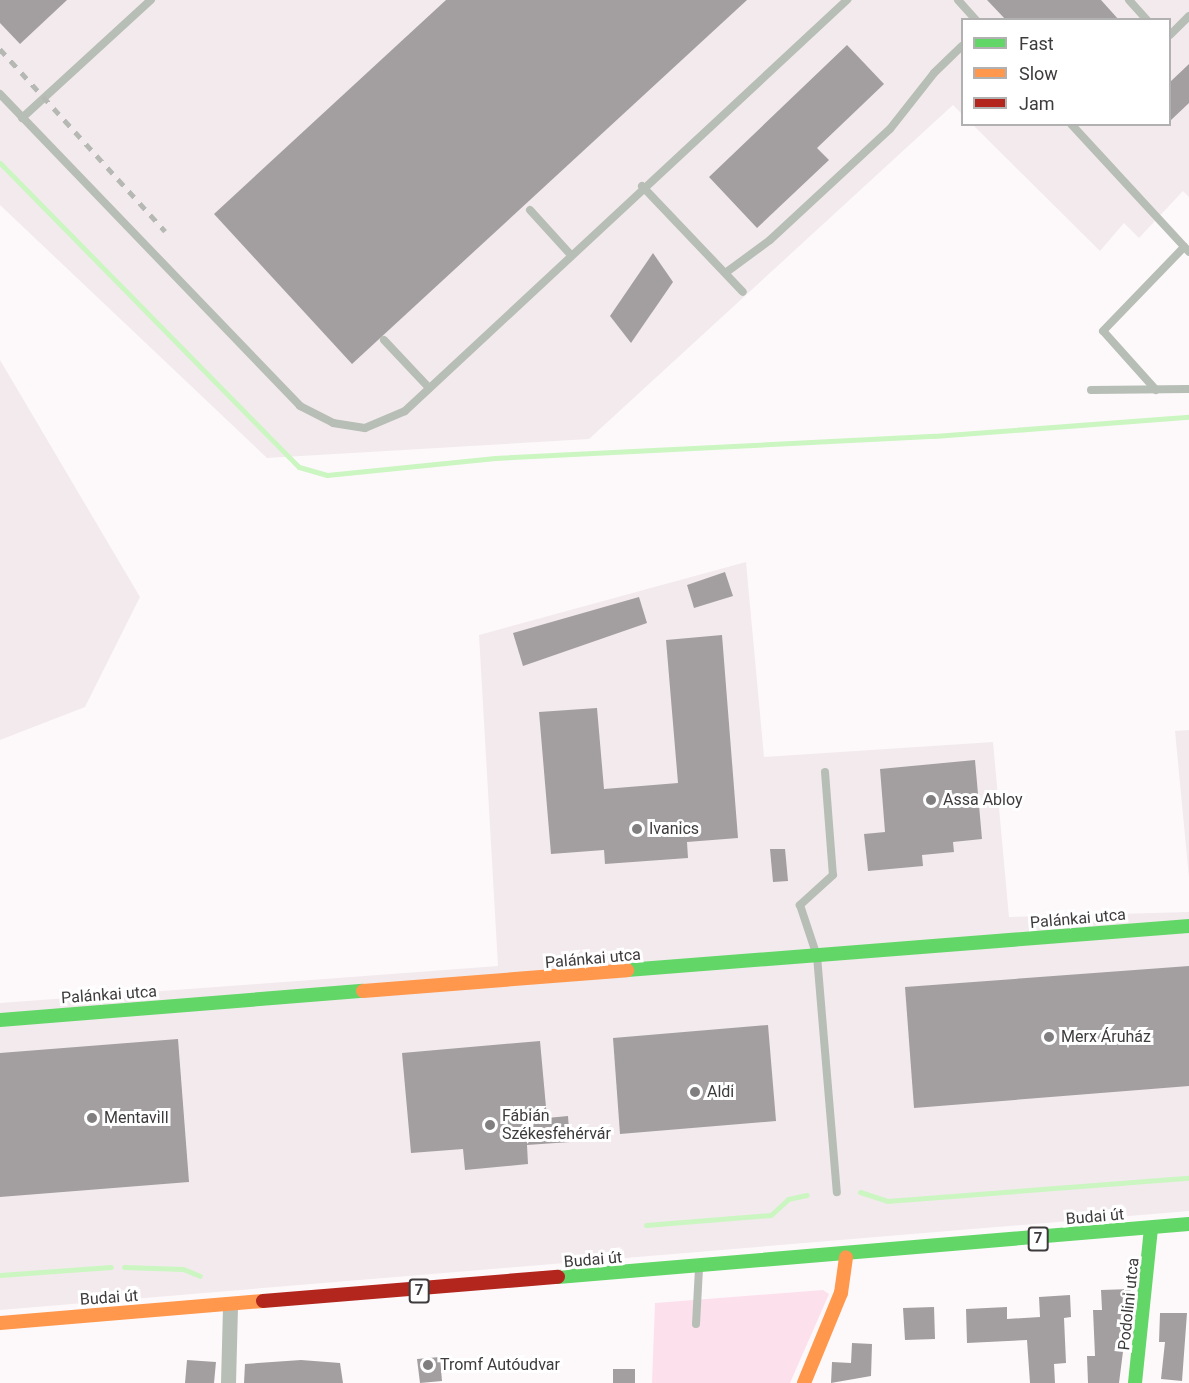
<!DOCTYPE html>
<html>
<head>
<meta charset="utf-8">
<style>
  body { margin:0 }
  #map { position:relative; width:1189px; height:1383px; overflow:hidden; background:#fdf9fb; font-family:Roboto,sans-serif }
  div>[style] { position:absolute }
  .built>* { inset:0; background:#f3eaee }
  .green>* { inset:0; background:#fce0ec }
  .stream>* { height:5px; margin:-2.5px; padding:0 2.5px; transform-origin:2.5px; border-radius:2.5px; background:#cbf6c1 }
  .building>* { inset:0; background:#a39fa1 }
  .lane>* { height:8px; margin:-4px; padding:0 4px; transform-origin:4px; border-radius:4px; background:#b7beb5 }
  .street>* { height:15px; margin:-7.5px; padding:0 7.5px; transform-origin:7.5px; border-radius:7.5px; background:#b7beb5 }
  .fast>* { height:14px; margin:-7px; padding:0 7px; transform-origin:7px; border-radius:7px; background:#63d668 }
  .slow>* { height:14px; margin:-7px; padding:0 7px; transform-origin:7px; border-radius:7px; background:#ff974d }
  .jam>* { height:14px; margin:-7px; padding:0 7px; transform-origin:7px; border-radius:7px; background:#b3261e }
  .rail>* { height:4.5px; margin-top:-2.25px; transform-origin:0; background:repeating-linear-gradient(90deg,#b6b8b4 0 8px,transparent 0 16px) }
  .dots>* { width:16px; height:16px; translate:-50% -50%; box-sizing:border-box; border:3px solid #fff; border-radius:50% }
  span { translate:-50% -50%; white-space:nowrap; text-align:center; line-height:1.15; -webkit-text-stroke:6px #fff; paint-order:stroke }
  .shield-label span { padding:2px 4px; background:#fff; border:2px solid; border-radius:4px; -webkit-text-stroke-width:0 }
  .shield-label { font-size:15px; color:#3e3b3c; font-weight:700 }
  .poi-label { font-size:16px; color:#3e3b3c }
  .left { translate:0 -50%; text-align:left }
  .street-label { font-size:16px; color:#3e3b3c }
  .legend { position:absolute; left:961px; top:18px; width:210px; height:108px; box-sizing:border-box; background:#fff; border:2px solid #b2b1b1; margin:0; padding:8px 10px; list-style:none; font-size:18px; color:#3e3b3c }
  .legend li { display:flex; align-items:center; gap:12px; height:30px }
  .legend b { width:30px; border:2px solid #b2b1b1 }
</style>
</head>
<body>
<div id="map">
  <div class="built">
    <i style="clip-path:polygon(0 0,1189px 0,1189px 197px,1183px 191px,1139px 238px,1124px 223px,1100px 251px,973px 125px,1170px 124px,1170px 20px,962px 20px,962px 114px,953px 105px,589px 439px,267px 458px,0 205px)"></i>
    <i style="clip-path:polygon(0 360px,140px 597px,85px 707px,0 740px)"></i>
    <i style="clip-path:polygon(746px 562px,764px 757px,993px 742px,1009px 917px,1189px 912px,1189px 1211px,0 1310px,0 1003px,498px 966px,479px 635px)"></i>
    <i style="clip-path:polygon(1189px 730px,1189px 878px,1175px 731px)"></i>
  </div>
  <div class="green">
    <i style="clip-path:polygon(823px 1290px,829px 1294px,790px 1383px,652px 1383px,655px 1303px)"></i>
  </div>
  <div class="stream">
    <i style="left:0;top:163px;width:426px;rotate:45.5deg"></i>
    <i style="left:299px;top:467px;width:29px;rotate:16deg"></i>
    <i style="left:327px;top:475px;width:169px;rotate:-5.8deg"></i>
    <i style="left:495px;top:458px;width:440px;rotate:-2.9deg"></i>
    <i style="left:934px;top:436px;width:256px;rotate:-4.3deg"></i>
    <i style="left:860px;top:1192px;width:28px;rotate:18deg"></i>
    <i style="left:887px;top:1201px;width:303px;rotate:-4.4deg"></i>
    <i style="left:646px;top:1225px;width:125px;rotate:-4.6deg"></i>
    <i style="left:771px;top:1215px;width:23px;rotate:-43deg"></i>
    <i style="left:788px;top:1199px;width:19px;rotate:-12deg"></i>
    <i style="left:124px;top:1267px;width:59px;rotate:1.9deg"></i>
    <i style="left:183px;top:1269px;width:18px;rotate:22deg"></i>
    <i style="left:0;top:1275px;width:111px;rotate:-4.1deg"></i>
  </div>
  <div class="building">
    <i style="clip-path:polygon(0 0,67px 0,20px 44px,0 23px)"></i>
    <i style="clip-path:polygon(446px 0,747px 0,352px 364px,214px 214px)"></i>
    <i style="clip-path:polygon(987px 0,1101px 0,1119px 20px,1006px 20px)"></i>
    <i style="clip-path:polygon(847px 45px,884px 84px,817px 148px,829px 160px,757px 228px,709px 177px)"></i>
    <i style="clip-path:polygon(1189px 64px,1189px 103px,1170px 121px,1170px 82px)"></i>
    <i style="clip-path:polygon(653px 253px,673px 282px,631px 343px,610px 316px)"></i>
    <i style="clip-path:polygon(725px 572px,733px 596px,694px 608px,687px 585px)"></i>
    <i style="clip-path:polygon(639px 597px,647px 623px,523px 666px,513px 633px)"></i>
    <i style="clip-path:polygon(722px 635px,738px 838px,687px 842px,688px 858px,605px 864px,604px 850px,551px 854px,539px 712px,597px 708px,604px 789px,678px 783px,666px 640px)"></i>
    <i style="clip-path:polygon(975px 760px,982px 839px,953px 842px,954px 852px,922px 855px,923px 866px,868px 871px,864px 834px,885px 832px,880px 769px)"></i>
    <i style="clip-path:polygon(770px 849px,785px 849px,788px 881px,773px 882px)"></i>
    <i style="clip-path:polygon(1189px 966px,1189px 1086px,914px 1108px,905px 987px)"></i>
    <i style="clip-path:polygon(768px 1025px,776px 1121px,620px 1134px,613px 1038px)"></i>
    <i style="clip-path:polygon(178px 1039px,189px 1182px,0 1197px,0 1053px)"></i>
    <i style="clip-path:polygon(540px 1041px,547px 1118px,568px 1116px,570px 1142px,527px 1145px,528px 1164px,465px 1170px,463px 1149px,411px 1153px,402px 1053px)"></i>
    <i style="clip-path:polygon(1131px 1289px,1119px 1383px,1088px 1383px,1087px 1356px,1095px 1356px,1093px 1310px,1102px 1310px,1101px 1290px)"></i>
    <i style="clip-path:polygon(1070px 1295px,1071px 1317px,1064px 1318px,1066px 1363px,1054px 1364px,1055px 1383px,1030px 1383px,1027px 1340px,967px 1343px,966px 1309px,1007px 1307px,1007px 1319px,1040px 1317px,1039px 1297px)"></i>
    <i style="clip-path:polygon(934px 1307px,935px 1339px,905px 1340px,903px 1308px)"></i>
    <i style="clip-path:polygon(1160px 1313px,1187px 1313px,1182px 1381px,1161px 1379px,1165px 1342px,1159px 1342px)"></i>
    <i style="clip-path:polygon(852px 1343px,872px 1344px,871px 1376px,831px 1383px,832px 1362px,851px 1363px)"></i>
    <i style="clip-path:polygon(440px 1357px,442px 1381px,420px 1383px,417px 1359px)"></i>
    <i style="clip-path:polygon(187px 1360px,216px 1362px,214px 1383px,185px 1383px)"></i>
    <i style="clip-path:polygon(301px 1360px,340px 1363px,343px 1383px,244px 1383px,245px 1364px)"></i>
    <i style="clip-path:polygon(613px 1369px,635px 1369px,635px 1383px,613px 1383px)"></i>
  </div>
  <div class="lane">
    <i style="left:958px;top:0;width:27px;rotate:48deg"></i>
    <i style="left:1129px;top:0;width:27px;rotate:48deg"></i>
    <i style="left:1170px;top:35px;width:27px;rotate:-45deg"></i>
    <i style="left:0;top:94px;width:433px;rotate:46.1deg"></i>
    <i style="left:300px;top:406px;width:37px;rotate:27deg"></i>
    <i style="left:333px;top:423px;width:32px;rotate:9deg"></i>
    <i style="left:365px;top:428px;width:43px;rotate:-23deg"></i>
    <i style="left:405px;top:411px;width:604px;rotate:-42.92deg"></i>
    <i style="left:22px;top:118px;width:175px;rotate:-42.5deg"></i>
    <i style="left:1071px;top:124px;width:174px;rotate:47.3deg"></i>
    <i style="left:642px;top:186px;width:146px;rotate:46.4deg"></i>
    <i style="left:530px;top:210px;width:59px;rotate:47.7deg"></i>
    <i style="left:728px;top:271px;width:52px;rotate:-36.4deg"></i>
    <i style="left:770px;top:240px;width:163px;rotate:-42.8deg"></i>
    <i style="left:890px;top:129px;width:71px;rotate:-51.8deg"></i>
    <i style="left:934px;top:73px;width:39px;rotate:-44deg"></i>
    <i style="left:384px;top:340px;width:66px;rotate:46.8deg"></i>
    <i style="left:1091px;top:390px;width:98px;rotate:-0.6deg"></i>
    <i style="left:1156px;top:390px;width:79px;rotate:-131.9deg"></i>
    <i style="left:1103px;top:331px;width:117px;rotate:-46deg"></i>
    <i style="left:825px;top:772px;width:103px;rotate:85.6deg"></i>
    <i style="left:833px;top:875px;width:45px;rotate:137.7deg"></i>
    <i style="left:800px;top:905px;width:54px;rotate:71.6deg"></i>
    <i style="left:817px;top:956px;width:237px;rotate:85.2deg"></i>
    <i style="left:696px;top:1324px;width:55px;rotate:-86.9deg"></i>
  </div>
  <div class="street">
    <i style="left:228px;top:1383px;width:77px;rotate:-88.5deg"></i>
  </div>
  <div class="fast">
    <i style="left:627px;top:970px;width:564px;rotate:-4.48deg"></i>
    <i style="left:0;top:1020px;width:364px;rotate:-4.6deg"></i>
    <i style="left:558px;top:1277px;width:633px;rotate:-4.8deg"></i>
    <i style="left:1135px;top:1383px;width:156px;rotate:-84.1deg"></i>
  </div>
  <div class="slow">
    <i style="left:363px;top:991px;width:265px;rotate:-4.5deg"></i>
    <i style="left:0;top:1323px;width:264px;rotate:-4.8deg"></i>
    <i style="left:804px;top:1383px;width:97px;rotate:-67.7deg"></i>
    <i style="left:841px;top:1293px;width:36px;rotate:-82deg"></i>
  </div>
  <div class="jam">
    <i style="left:263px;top:1301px;width:296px;rotate:-4.7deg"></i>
  </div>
  <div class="rail">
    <i style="left:0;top:49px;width:246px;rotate:47.8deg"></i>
  </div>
  <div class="dots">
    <i style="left:931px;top:800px;background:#817e7f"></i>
    <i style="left:637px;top:829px;background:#817e7f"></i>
    <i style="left:1049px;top:1037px;background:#817e7f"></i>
    <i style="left:695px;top:1092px;background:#817e7f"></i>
    <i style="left:92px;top:1118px;background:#817e7f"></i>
    <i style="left:490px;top:1125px;background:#817e7f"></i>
    <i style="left:428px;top:1365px;background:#817e7f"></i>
  </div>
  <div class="shield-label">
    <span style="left:1038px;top:1239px">7</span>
    <span style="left:419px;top:1291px">7</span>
  </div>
  <div class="poi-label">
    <span class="left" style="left:943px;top:800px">Assa Abloy</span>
    <span class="left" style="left:649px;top:829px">Ivanics</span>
    <span class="left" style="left:1061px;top:1037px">Merx Áruház</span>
    <span class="left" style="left:707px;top:1092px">Aldi</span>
    <span class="left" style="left:502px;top:1125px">Fábián<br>Székesfehérvár</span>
    <span class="left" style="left:104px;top:1118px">Mentavill</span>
    <span class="left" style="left:440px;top:1365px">Tromf Autóudvar</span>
  </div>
  <div class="street-label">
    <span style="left:1078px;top:919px;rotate:-5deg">Palánkai utca</span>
    <span style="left:593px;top:959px;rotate:-5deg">Palánkai utca</span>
    <span style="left:109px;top:995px;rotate:-4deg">Palánkai utca</span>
    <span style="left:1095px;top:1217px;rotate:-5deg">Budai út</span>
    <span style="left:593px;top:1260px;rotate:-5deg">Budai út</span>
    <span style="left:109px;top:1298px;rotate:-4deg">Budai út</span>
    <span style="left:1129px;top:1304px;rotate:-84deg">Podolini utca</span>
  </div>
  <ul class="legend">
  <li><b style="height:8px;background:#63d668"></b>Fast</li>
  <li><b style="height:8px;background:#ff974d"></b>Slow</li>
  <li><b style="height:8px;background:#b3261e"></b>Jam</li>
  </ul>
</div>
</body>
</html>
